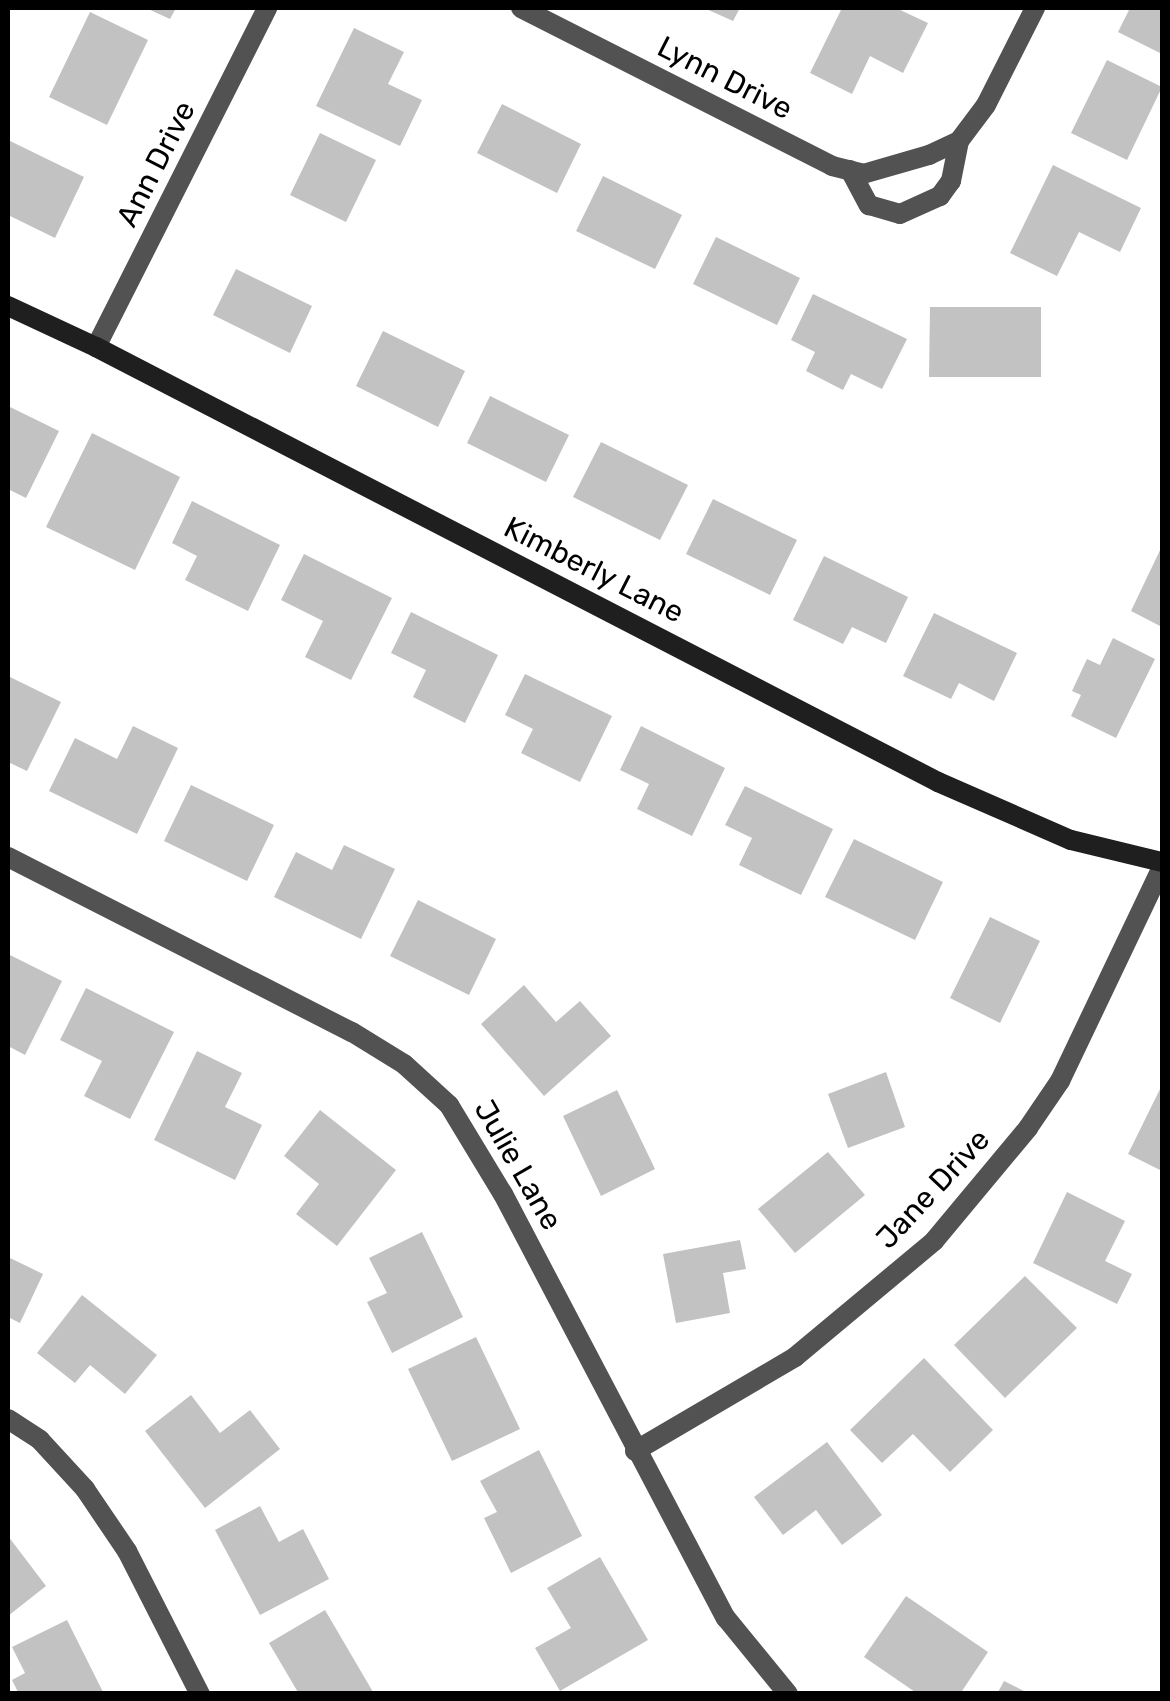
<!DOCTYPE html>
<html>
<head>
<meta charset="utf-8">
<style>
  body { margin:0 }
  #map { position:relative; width:1170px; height:1701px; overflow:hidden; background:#fff; font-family:Rubik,sans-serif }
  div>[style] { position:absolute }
  .building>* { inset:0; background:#c2c2c2 }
  .street>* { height:20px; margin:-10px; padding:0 10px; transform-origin:10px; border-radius:10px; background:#525252 }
  .secondary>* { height:20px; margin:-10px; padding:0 10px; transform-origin:10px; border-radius:10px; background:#1f1f1f }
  span { translate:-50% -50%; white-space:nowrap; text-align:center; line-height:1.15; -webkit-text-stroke:8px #fff; paint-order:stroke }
  .street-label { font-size:30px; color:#000 }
  .frame { position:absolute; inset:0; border:10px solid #000; pointer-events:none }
</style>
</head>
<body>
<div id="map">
  <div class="building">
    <i style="clip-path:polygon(146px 8px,176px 8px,170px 19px)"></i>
    <i style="clip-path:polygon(704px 8px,740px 8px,733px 21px)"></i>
    <i style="clip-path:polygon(842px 8px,896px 8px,928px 23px,903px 73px,870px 56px,852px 94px,810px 73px)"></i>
    <i style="clip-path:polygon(1130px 8px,1162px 8px,1162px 54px,1118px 32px)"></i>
    <i style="clip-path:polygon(90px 12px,148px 40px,107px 125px,49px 97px)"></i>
    <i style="clip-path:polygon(354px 28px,404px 52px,388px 84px,422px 100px,400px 146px,316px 106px)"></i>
    <i style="clip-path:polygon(1107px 60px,1162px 87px,1127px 160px,1071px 133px)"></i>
    <i style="clip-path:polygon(502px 104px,581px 144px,557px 193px,477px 153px)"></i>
    <i style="clip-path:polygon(320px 133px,376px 160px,346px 222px,290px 195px)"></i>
    <i style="clip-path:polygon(8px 140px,84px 177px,55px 238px,8px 215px)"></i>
    <i style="clip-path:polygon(1053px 165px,1141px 208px,1120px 252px,1079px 232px,1057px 276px,1010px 253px)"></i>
    <i style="clip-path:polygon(603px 176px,682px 215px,655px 269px,576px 231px)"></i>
    <i style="clip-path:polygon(716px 237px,800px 278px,777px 325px,693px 284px)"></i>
    <i style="clip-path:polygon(236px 269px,312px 306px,290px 353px,213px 315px)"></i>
    <i style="clip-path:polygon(813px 294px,907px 339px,882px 389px,851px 374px,843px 390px,806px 371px,815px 352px,791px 340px)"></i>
    <i style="clip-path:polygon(930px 307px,1041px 307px,1041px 377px,929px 377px)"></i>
    <i style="clip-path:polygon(383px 331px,465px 371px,438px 427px,356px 386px)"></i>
    <i style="clip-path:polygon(490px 396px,569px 435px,546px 482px,467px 443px)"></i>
    <i style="clip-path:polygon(8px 406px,59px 431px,26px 498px,8px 489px)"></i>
    <i style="clip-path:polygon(92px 433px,180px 477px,135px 570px,46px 527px)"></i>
    <i style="clip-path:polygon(601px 442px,688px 485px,660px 540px,573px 497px)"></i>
    <i style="clip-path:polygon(713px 499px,797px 540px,770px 595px,686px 554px)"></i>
    <i style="clip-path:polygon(192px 501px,280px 545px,248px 611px,185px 580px,197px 556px,172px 543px)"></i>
    <i style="clip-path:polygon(1162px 546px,1162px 627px,1131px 611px)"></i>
    <i style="clip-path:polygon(304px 554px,392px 598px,351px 680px,305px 657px,323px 621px,281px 600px)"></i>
    <i style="clip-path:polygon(824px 556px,908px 597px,886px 643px,852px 627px,843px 644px,793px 620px)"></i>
    <i style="clip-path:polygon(411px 612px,498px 655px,465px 723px,413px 697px,426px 670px,391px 653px)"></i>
    <i style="clip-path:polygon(934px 613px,1017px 653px,994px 701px,959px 683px,951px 699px,903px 676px)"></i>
    <i style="clip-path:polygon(1113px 638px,1155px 659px,1116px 738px,1071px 716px,1081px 695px,1072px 691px,1087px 659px,1100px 665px)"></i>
    <i style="clip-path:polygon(525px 674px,612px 716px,580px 782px,521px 753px,533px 729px,505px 715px)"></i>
    <i style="clip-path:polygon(8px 676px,61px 702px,27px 771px,8px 762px)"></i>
    <i style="clip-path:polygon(133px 726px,178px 748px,137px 834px,49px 791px,75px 738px,117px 759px)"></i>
    <i style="clip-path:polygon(641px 726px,725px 768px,692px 836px,637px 809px,649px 784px,620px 770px)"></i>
    <i style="clip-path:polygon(191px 785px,274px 825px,247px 881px,164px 841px)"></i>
    <i style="clip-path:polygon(745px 786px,833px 829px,801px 895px,739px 865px,752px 838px,725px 825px)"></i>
    <i style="clip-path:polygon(854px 839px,943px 882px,915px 940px,825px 897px)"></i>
    <i style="clip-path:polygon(344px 845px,395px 869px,361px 939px,274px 897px,296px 852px,332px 870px)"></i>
    <i style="clip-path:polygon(418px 900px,496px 939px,469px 995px,390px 956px)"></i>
    <i style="clip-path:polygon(990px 917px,1040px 941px,1000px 1023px,950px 998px)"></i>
    <i style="clip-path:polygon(8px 954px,62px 981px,25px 1055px,8px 1046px)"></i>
    <i style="clip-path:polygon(524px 985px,556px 1022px,580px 1001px,611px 1036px,544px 1096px,481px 1024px)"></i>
    <i style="clip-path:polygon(86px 988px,174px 1032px,130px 1119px,84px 1096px,102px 1061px,60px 1040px)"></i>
    <i style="clip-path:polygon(197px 1051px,242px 1073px,225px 1107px,262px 1125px,235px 1180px,154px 1140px)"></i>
    <i style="clip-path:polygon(886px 1072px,905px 1127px,848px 1148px,828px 1094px)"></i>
    <i style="clip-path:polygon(1162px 1085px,1162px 1171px,1128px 1154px)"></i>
    <i style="clip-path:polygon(617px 1090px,655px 1169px,601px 1196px,563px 1116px)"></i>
    <i style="clip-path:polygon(320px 1110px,396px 1170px,337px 1246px,296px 1214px,319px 1184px,284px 1156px)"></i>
    <i style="clip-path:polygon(828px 1152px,865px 1195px,795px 1253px,758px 1209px)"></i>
    <i style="clip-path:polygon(1067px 1192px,1125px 1221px,1105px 1261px,1132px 1274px,1117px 1304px,1033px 1263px)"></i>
    <i style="clip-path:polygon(422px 1232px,463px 1317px,392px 1353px,367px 1302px,387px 1293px,369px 1258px)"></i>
    <i style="clip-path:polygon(740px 1240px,746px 1269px,723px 1273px,730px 1313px,676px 1323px,663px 1254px)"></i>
    <i style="clip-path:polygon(8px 1257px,43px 1274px,20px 1323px,8px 1317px)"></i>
    <i style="clip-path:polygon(1025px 1276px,1077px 1328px,1005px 1398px,954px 1345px)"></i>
    <i style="clip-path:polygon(82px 1295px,157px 1355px,125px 1394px,90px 1365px,75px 1383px,37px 1353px)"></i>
    <i style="clip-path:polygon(476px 1337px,520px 1429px,452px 1461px,408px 1369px)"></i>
    <i style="clip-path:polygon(924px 1358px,993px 1430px,950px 1472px,913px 1434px,882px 1463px,850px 1430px)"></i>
    <i style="clip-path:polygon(191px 1395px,220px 1433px,250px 1410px,280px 1449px,205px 1508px,145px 1431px)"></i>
    <i style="clip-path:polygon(827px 1442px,882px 1515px,842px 1545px,816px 1510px,783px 1535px,754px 1497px)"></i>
    <i style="clip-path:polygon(539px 1450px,582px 1536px,511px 1573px,484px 1518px,497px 1512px,480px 1481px)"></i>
    <i style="clip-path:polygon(260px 1506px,279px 1542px,303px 1529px,329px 1579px,260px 1615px,215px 1530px)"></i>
    <i style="clip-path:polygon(8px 1536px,46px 1586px,8px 1616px)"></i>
    <i style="clip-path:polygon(600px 1557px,648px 1640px,560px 1691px,535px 1648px,571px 1628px,547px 1588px)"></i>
    <i style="clip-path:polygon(906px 1596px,988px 1652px,960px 1694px,918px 1694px,864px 1657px)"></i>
    <i style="clip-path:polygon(325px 1610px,373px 1692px,371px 1694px,299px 1694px,269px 1643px)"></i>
    <i style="clip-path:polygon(67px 1620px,104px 1694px,19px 1694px,12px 1680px,25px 1673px,12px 1647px)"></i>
    <i style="clip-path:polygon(1004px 1681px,1030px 1694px,997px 1694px)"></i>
  </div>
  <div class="street">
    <i style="left:521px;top:8px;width:349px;rotate:26.9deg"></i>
    <i style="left:832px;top:166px;width:32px;rotate:14deg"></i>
    <i style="left:863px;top:174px;width:69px;rotate:-16.1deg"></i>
    <i style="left:929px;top:155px;width:33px;rotate:-25deg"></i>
    <i style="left:959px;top:141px;width:45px;rotate:-53.1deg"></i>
    <i style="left:986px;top:105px;width:109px;rotate:-63.2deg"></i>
    <i style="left:850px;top:170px;width:40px;rotate:62deg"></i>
    <i style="left:869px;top:205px;width:32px;rotate:16deg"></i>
    <i style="left:900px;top:214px;width:44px;rotate:-24.2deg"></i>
    <i style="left:940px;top:196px;width:19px;rotate:-54deg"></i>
    <i style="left:951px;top:181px;width:41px;rotate:-78.7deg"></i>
    <i style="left:96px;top:347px;width:380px;rotate:-63.2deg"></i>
    <i style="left:8px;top:857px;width:386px;rotate:27deg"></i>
    <i style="left:352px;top:1032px;width:61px;rotate:31.6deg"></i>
    <i style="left:404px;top:1064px;width:61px;rotate:42.3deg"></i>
    <i style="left:449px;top:1105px;width:104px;rotate:58.8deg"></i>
    <i style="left:503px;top:1194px;width:479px;rotate:62.3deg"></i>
    <i style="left:726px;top:1618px;width:98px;rotate:50.8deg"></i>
    <i style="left:8px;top:1419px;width:38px;rotate:33deg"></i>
    <i style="left:40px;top:1440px;width:67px;rotate:47.4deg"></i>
    <i style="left:85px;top:1489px;width:75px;rotate:55.9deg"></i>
    <i style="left:127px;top:1551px;width:161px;rotate:63deg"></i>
    <i style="left:635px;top:1451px;width:186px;rotate:-30.4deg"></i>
    <i style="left:795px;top:1357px;width:181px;rotate:-39.8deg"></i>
    <i style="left:934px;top:1241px;width:147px;rotate:-50.2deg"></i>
    <i style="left:1028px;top:1128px;width:57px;rotate:-55.8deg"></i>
    <i style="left:1060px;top:1081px;width:237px;rotate:-64.5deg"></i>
  </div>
  <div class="secondary">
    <i style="left:8px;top:306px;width:97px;rotate:25deg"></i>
    <i style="left:96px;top:347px;width:948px;rotate:27.32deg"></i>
    <i style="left:938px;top:782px;width:145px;rotate:23.6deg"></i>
    <i style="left:1071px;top:840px;width:94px;rotate:13.6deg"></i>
  </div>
  <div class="street-label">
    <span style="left:725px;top:78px;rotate:27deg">Lynn Drive</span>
    <span style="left:156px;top:164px;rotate:-63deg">Ann Drive</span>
    <span style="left:594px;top:570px;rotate:27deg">Kimberly Lane</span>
    <span style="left:518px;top:1165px;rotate:60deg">Julie Lane</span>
    <span style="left:933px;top:1189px;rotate:-47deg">Jane Drive</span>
  </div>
  <div class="frame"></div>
</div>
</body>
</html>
